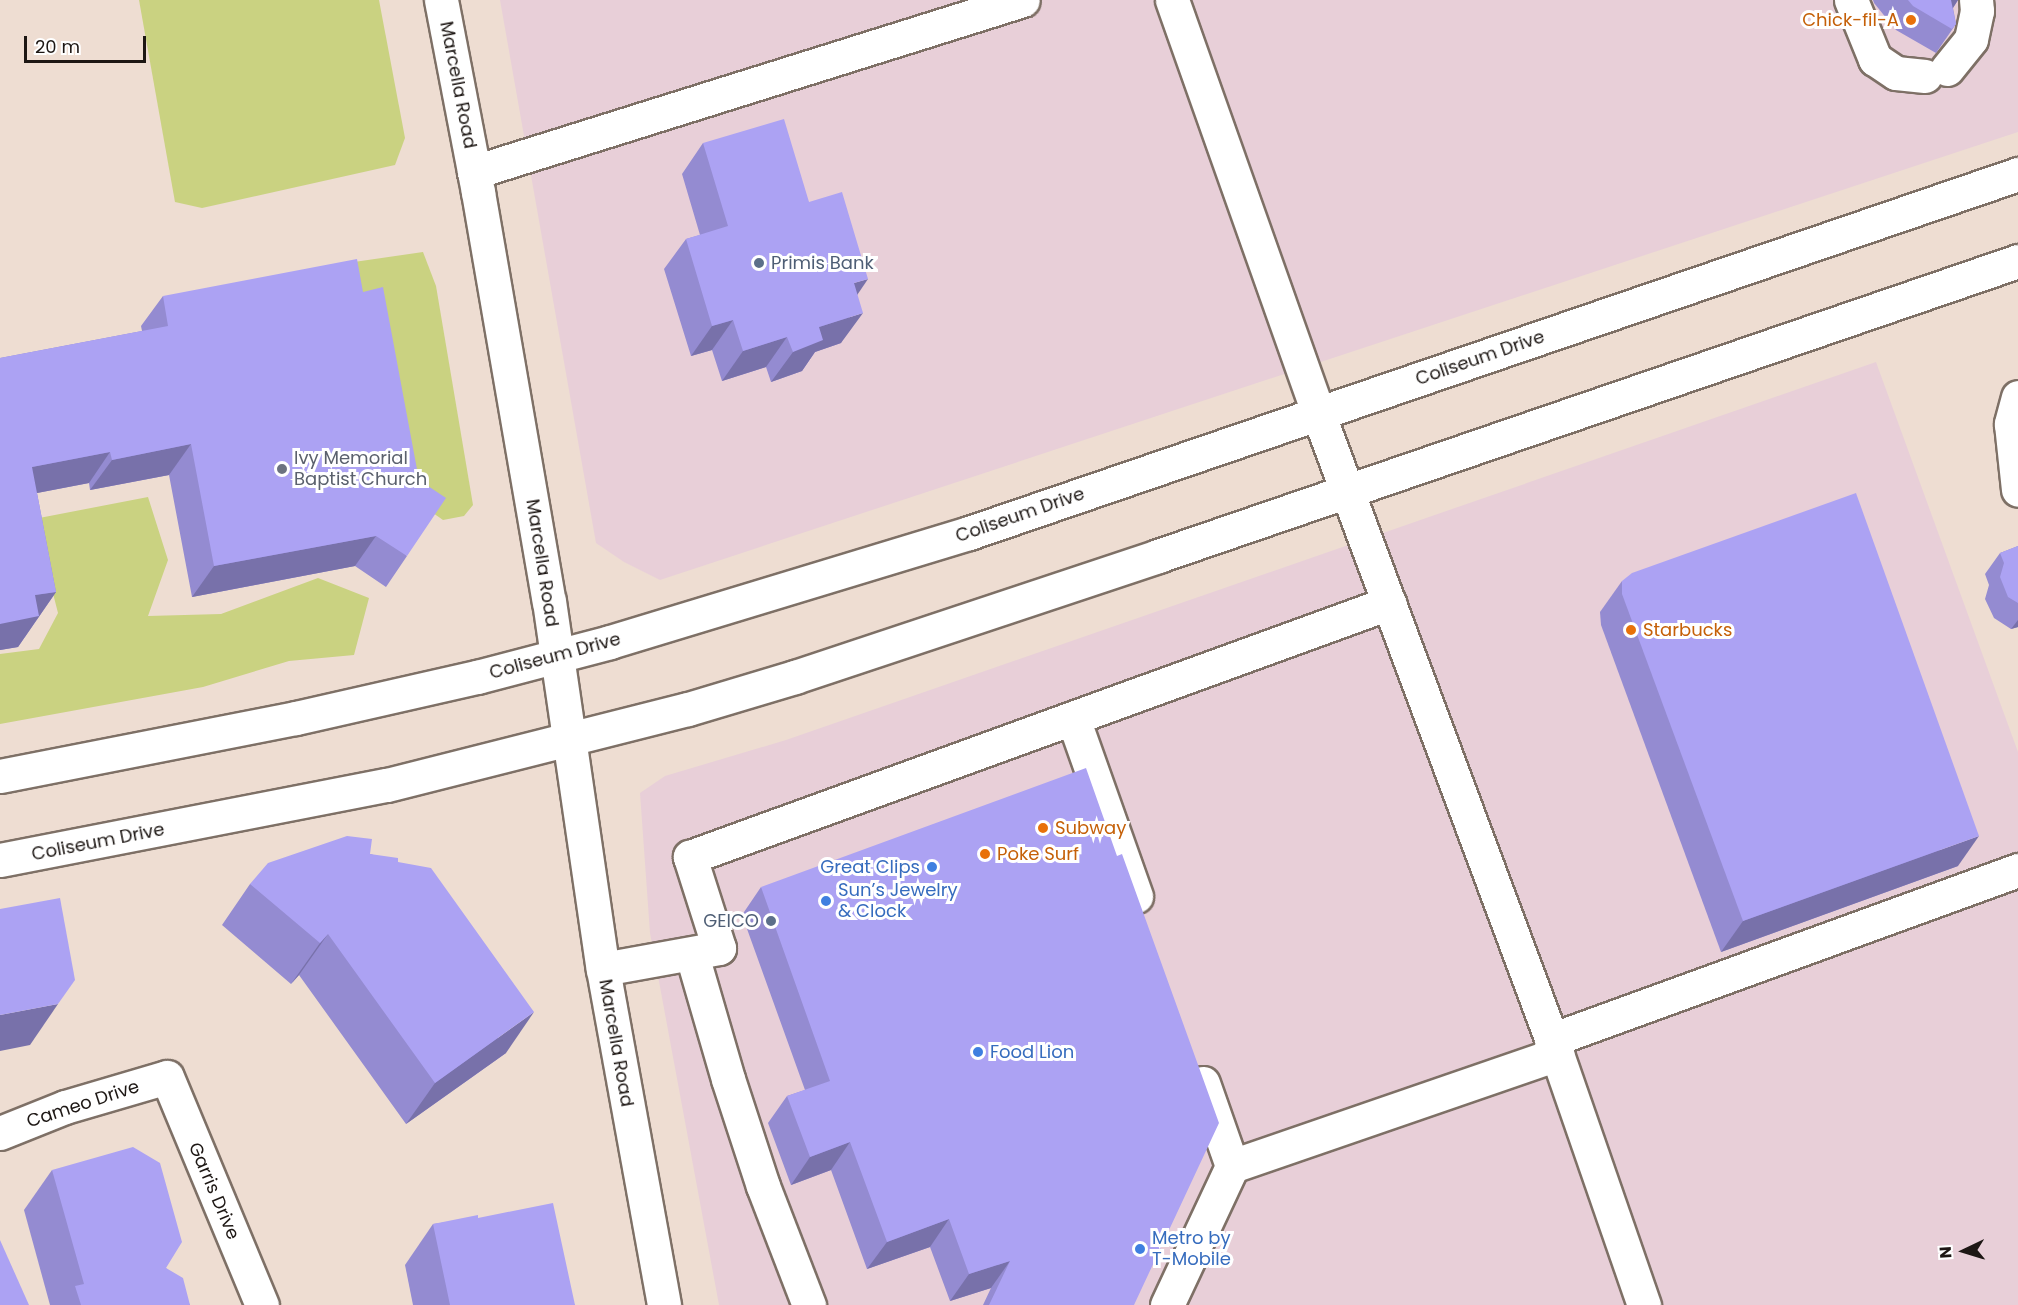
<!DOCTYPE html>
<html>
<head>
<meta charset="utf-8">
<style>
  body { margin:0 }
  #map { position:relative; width:2018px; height:1305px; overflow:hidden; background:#eeddd2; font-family:Poppins,sans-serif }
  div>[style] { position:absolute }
  .commercial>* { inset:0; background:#e8cfd8 }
  .green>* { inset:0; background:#cad281 }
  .roads { filter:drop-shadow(2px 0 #7e7066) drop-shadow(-2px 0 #7e7066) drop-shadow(0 2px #7e7066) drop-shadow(0 -2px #7e7066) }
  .minor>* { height:33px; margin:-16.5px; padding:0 16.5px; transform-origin:16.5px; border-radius:16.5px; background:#fff }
  .wall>* { inset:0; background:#948bd1 }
  .shaded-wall>* { inset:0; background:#7871aa }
  .building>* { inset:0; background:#aca2f3 }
  .dots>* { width:16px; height:16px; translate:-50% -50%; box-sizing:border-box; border:3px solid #fff; border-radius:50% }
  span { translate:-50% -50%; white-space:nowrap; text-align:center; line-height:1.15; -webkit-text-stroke:6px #fff; paint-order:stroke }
  .food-label { font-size:18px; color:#c56008 }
  .right { translate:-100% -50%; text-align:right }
  .left { translate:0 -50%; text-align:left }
  .street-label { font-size:18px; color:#1d1714 }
  .service-label { font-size:18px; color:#4e5e75 }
  .worship-label { font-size:18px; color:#5b616d }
  .shop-label { font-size:18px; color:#366cbe }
  .north { position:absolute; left:1934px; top:1221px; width:60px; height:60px; -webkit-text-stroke:4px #fff; paint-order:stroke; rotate:266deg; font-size:16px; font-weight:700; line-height:24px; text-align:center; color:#1d1714 }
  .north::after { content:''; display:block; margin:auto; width:21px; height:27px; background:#1d1714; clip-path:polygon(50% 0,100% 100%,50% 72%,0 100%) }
  .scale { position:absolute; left:24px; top:36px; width:122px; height:27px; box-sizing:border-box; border:3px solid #1d1714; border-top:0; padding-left:8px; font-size:18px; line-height:21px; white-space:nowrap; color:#1d1714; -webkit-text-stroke:4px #fff; paint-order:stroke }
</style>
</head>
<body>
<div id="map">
  <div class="commercial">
    <i style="clip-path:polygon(500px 0,2018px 0,2018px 132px,660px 580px,624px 562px,596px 543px)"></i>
    <i style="clip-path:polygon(1876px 362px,2018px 752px,2018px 1305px,719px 1305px,650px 933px,640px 793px,665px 776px,786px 740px)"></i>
  </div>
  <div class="green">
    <i style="clip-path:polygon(139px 0,379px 0,405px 138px,395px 165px,202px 208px,175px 202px)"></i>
    <i style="clip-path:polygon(423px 252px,436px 286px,473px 505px,464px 516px,443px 520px,426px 508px,403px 482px,354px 262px)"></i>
    <i style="clip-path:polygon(148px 497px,168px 560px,148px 616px,221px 614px,318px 578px,369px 598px,354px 655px,289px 661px,203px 687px,0 724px,0 654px,39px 649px,58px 613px,34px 519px)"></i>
  </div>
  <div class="roads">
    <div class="minor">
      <i style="left:441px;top:0;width:196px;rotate:79.1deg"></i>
      <i style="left:478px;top:192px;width:415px;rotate:80.2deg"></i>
      <i style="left:549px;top:601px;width:372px;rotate:81.7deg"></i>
      <i style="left:603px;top:969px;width:341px;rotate:79.7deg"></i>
      <i style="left:1172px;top:0;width:438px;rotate:70.5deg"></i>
      <i style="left:1318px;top:413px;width:684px;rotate:69.55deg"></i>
      <i style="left:1557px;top:1054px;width:266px;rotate:70.9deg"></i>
      <i style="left:1851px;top:0;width:64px;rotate:67.9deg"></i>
      <i style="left:1875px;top:59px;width:25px;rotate:34deg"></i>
      <i style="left:1896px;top:73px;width:29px;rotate:6deg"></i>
      <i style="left:1947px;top:69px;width:38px;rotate:-51deg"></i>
      <i style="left:1971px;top:39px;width:29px;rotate:-78deg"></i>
      <i style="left:1977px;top:11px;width:11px;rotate:-95deg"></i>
      <i style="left:474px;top:172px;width:575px;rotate:-17.4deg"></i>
      <i style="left:2018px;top:397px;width:28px;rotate:105deg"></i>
      <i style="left:2011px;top:424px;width:66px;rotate:83.9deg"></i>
      <i style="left:1073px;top:718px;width:189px;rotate:70.5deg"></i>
      <i style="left:0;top:776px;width:302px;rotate:-11.1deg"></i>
      <i style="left:296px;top:718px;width:186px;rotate:-12.8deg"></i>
      <i style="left:477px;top:677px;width:138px;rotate:-14.7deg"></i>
      <i style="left:610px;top:642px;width:375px;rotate:-16.9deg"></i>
      <i style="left:969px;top:533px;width:1109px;rotate:-18.89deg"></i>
      <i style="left:0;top:860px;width:394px;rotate:-11deg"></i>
      <i style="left:387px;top:785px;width:310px;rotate:-14.2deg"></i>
      <i style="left:688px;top:709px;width:112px;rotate:-16.7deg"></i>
      <i style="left:795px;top:677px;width:383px;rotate:-18.4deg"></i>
      <i style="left:1158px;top:556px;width:909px;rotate:-18.93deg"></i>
      <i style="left:692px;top:955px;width:129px;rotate:73.8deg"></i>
      <i style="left:728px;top:1079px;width:113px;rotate:71.9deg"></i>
      <i style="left:763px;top:1186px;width:128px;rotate:68.9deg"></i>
      <i style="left:603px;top:969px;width:118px;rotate:-10.3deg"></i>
      <i style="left:719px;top:948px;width:96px;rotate:-107.7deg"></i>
      <i style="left:690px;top:857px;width:744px;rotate:-19.97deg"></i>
      <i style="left:1551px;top:1040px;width:497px;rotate:-20deg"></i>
      <i style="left:0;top:1133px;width:70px;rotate:-21.8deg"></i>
      <i style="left:65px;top:1107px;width:106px;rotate:-16.4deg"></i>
      <i style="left:167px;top:1077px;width:247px;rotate:67.4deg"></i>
      <i style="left:1232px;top:1166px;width:344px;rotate:-19deg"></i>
      <i style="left:1167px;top:1305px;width:153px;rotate:-64.9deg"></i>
      <i style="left:1232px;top:1166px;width:88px;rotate:-109.3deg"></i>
    </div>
  </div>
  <div class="wall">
    <i style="clip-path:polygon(1873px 0,1958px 0,1953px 8px,1956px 24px,1936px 53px,1896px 30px,1874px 3px)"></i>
    <i style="clip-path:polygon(703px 143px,809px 202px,857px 295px,841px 343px,815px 352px,802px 371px,771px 382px,766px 367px,722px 381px,712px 350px,691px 356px,664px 269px,686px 239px,700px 235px,682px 174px)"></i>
    <i style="clip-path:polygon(163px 296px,407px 556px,386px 587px,355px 566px,192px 597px,169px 475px,90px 490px,89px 483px,37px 493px,56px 592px,18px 647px,0 650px,0 358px,142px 331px,141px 326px)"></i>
    <i style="clip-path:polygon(2018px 546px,2018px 627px,2011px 629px,1994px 618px,1985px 599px,1989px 585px,1985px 574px,2000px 553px)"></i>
    <i style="clip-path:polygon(1622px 581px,1958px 866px,1721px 952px,1601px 625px,1600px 612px)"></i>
    <i style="clip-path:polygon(370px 854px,398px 862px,506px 1053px,406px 1124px,299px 975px,291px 984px,222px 925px,250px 884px)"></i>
    <i style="clip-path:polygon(761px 887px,1134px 1305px,983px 1305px,991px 1288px,950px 1301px,930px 1247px,867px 1269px,831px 1170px,791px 1185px,768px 1123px,787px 1096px,805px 1090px,742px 915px)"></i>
    <i style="clip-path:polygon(52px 1170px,166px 1268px,190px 1305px,50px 1305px,24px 1210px)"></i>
    <i style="clip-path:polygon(478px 1218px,575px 1305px,413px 1305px,405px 1265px,433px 1224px)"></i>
  </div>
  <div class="shaded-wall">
    <i style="clip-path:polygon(1945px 0,1958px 0,1949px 14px,1933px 18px)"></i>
    <i style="clip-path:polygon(868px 279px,847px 310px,854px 283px)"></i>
    <i style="clip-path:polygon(863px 313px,841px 343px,815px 352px,802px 371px,771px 382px,793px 352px,819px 327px)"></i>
    <i style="clip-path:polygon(733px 320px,712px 350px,691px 356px,712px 326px)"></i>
    <i style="clip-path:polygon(787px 337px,766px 367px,722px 381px,743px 351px)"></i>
    <i style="clip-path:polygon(191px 444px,169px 475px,90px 490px,112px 460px)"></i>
    <i style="clip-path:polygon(110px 452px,89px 483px,11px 498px,32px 467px)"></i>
    <i style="clip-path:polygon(376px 536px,355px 566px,192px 597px,214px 566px)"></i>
    <i style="clip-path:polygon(56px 592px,18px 647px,0 650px,0 624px,35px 595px)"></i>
    <i style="clip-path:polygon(2018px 620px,2018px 627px,2011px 629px)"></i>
    <i style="clip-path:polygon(1979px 836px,1958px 866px,1721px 952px,1743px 921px)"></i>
    <i style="clip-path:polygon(328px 934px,299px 975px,291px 984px,320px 943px)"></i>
    <i style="clip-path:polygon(58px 1004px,30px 1045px,0 1051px,0 1015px)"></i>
    <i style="clip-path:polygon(534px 1012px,506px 1053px,406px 1124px,435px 1083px)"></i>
    <i style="clip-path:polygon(850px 1142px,831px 1170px,791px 1185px,810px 1157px)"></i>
    <i style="clip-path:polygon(949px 1219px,930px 1247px,867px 1269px,887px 1242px)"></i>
    <i style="clip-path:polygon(1010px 1261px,991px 1288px,950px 1301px,969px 1274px)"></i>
  </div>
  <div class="building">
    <i style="clip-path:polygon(1908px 0,1951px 0,1956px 24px,1952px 29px,1913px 6px)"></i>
    <i style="clip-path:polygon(784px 119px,809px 202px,842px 192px,868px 279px,854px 283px,863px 313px,819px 327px,823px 340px,793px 352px,787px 337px,743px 351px,733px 320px,712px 326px,686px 239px,728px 226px,703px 143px)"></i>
    <i style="clip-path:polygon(357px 259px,363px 292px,383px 287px,419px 480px,446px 498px,407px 556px,376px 536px,214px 566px,191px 444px,112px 460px,110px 452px,32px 467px,56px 592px,35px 595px,39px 616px,0 624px,0 358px,168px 326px,163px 296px)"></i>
    <i style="clip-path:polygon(1856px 493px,1979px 836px,1743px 921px,1622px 594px,1622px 581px,1632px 573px)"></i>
    <i style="clip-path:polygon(2018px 546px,2018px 603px,2008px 597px,2000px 577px,2004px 563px,2000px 553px)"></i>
    <i style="clip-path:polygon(1086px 768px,1117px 856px,1122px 854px,1219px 1123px,1134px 1305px,989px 1305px,1010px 1261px,969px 1274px,949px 1219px,887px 1242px,850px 1142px,810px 1157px,787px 1096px,830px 1081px,761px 887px)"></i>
    <i style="clip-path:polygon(347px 836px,372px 839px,370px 854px,398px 858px,398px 862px,431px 868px,534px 1012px,435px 1083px,328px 934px,320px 943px,250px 884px,268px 863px)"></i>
    <i style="clip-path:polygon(60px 898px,75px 980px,58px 1004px,0 1015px,0 909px)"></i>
    <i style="clip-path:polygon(133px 1147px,160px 1163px,182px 1242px,166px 1268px,183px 1278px,190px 1305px,81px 1305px,75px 1286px,84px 1284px,52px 1170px)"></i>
    <i style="clip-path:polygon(553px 1203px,575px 1305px,450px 1305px,433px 1224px,478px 1215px,478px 1218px)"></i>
    <i style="clip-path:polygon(0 1240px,29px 1305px,0 1305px)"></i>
  </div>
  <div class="dots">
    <i style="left:1911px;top:20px;background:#e8710a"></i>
    <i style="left:759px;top:263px;background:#5c6f8a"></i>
    <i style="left:282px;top:469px;background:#6b7280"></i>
    <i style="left:1631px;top:630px;background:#e8710a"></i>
    <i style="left:1043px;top:828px;background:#e8710a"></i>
    <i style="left:985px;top:854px;background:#e8710a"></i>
    <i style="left:932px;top:867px;background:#3f7fe0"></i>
    <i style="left:826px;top:901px;background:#3f7fe0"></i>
    <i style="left:771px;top:921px;background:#5c6f8a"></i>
    <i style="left:978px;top:1052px;background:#3f7fe0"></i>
    <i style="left:1140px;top:1249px;background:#3f7fe0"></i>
  </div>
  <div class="food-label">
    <span class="right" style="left:1899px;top:20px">Chick-fil-A</span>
    <span class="left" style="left:1643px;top:630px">Starbucks</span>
    <span class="left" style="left:1055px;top:828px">Subway</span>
    <span class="left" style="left:997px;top:854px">Poke Surf</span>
  </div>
  <div class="street-label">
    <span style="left:458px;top:85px;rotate:79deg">Marcella Road</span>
    <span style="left:1480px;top:358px;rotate:-19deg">Coliseum Drive</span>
    <span style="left:1020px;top:515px;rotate:-19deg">Coliseum Drive</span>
    <span style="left:542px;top:563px;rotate:81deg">Marcella Road</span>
    <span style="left:555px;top:656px;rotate:-15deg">Coliseum Drive</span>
    <span style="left:98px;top:842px;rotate:-11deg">Coliseum Drive</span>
    <span style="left:616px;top:1043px;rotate:80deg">Marcella Road</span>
    <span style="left:83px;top:1104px;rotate:-18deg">Cameo Drive</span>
    <span style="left:214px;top:1191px;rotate:67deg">Garris Drive</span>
  </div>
  <div class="service-label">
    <span class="left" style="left:771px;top:263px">Primis Bank</span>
    <span class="right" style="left:759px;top:921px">GEICO</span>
  </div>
  <div class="worship-label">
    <span class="left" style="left:294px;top:469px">Ivy Memorial<br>Baptist Church</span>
  </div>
  <div class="shop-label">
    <span class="right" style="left:920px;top:867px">Great Clips</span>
    <span class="left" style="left:838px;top:901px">Sun’s Jewelry<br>&amp; Clock</span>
    <span class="left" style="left:990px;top:1052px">Food Lion</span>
    <span class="left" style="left:1152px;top:1249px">Metro by<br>T-Mobile</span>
  </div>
  <div class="north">N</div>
  <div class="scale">20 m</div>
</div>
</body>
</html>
